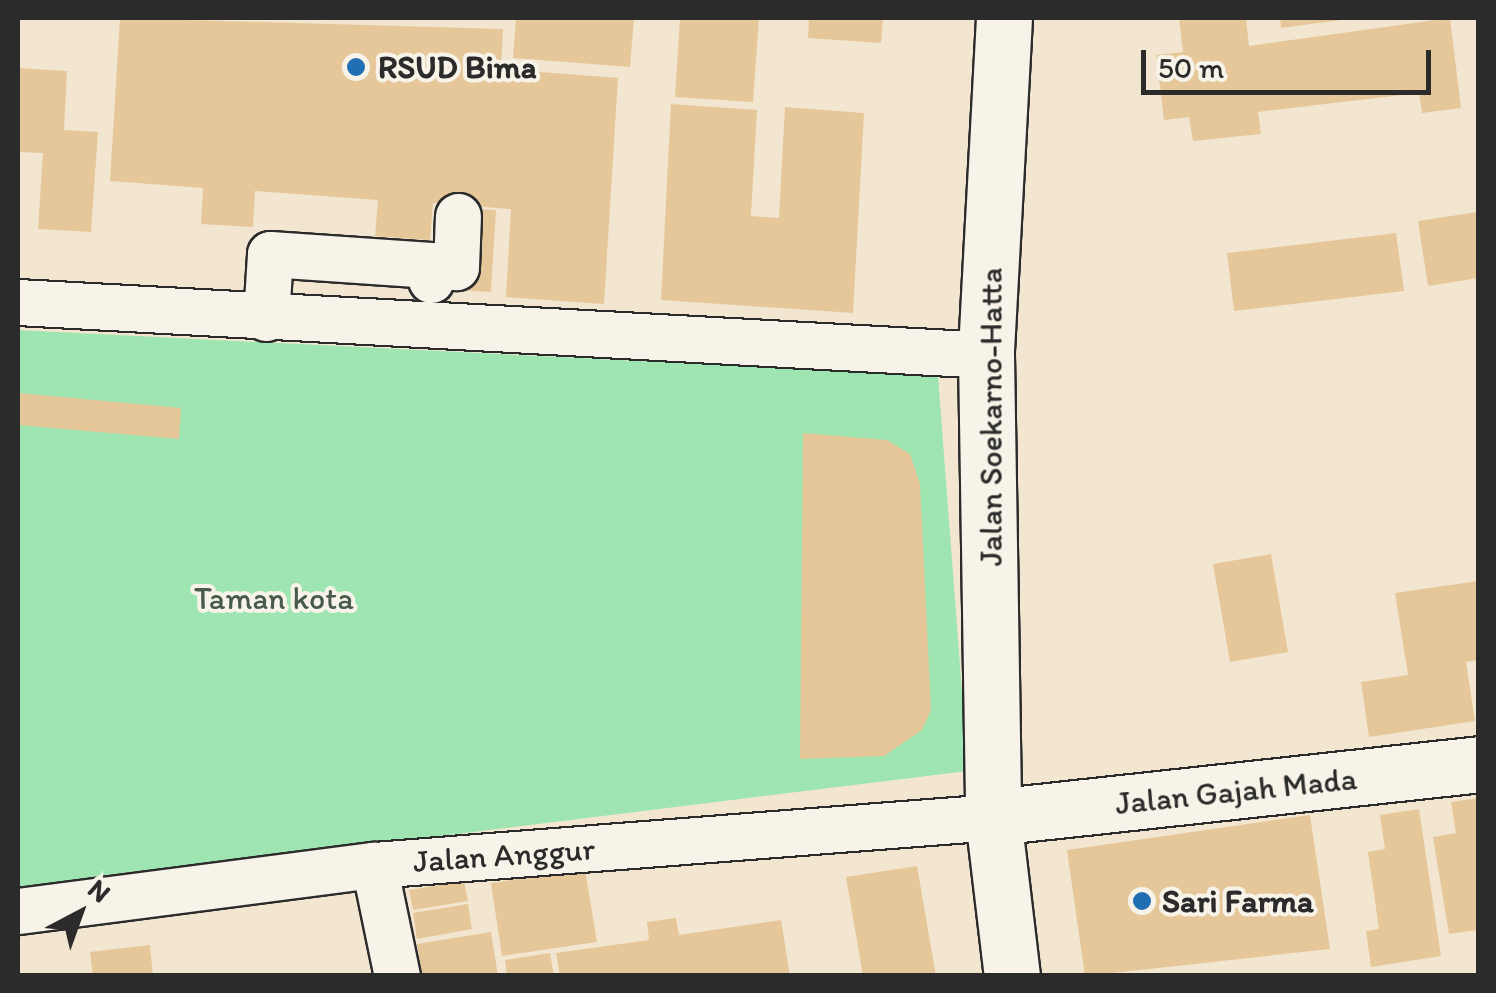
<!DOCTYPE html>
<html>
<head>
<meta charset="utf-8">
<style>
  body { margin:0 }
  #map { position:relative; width:1496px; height:993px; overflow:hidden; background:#f2e6d0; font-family:Itim,sans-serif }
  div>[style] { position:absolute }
  .green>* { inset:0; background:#9fe5b1 }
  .building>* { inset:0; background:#e6c799 }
  .roads { filter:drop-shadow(2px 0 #2b2b2b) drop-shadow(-2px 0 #2b2b2b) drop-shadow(0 2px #2b2b2b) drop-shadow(0 -2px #2b2b2b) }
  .minor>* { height:45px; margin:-22.5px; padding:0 22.5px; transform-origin:22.5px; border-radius:22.5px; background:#f7f3e8 }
  .major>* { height:55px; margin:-27.5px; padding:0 27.5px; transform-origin:27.5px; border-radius:27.5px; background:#f7f3e8 }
  .highway>* { height:55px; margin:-27.5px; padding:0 27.5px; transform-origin:27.5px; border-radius:27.5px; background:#f7f3e8 }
  .dots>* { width:28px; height:28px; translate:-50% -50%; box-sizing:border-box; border:5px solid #f7f3e8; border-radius:50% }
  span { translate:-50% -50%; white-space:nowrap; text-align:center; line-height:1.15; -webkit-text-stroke:8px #f7f3e8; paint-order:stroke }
  .poi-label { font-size:32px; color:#2b2b2b; font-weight:700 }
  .left { translate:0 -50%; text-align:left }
  .street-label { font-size:32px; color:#2b2b2b }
  .park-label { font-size:32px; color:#485a4c }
  .frame { position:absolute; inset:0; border:20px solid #2b2b2b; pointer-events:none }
  .north { position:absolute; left:30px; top:863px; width:100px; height:100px; -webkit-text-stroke:8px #f7f3e8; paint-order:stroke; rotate:41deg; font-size:28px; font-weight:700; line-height:40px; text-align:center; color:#2b2b2b }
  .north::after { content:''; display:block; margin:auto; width:35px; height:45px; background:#2b2b2b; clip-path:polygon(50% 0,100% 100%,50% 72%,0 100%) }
  .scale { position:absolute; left:1141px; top:50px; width:290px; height:45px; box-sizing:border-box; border:5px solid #2b2b2b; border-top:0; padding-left:12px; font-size:30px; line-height:35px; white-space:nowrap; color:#2b2b2b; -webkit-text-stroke:8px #f7f3e8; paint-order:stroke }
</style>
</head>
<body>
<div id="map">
  <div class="green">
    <i style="clip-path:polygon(18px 330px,938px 376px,968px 771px,18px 888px)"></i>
  </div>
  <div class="building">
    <i style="clip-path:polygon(120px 18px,503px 29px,501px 69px,618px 78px,604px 304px,506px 297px,511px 209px,433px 203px,430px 240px,375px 236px,378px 200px,255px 191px,253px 227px,201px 224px,203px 188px,110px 181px)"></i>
    <i style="clip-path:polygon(516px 18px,634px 18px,630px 67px,513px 58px)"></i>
    <i style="clip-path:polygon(680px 18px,759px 18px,753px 102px,675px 97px)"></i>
    <i style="clip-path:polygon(809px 18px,883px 18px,881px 43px,808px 38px)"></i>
    <i style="clip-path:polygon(1179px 18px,1246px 18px,1249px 46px,1450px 18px,1461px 108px,1422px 113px,1419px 93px,1258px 112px,1261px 134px,1193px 141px,1189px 117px,1164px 120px,1156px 55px,1183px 52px)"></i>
    <i style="clip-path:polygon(1280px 18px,1341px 18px,1341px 20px,1281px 28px)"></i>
    <i style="clip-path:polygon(18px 68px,67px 71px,64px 130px,98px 132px,91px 232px,38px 229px,43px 153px,18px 152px)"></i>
    <i style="clip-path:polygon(671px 104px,757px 110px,751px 216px,779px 218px,785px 107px,864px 113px,853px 313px,661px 300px)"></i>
    <i style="clip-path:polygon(455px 208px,496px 210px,491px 292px,451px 290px)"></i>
    <i style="clip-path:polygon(1478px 212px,1478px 278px,1428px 286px,1418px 221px)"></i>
    <i style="clip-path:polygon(1396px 233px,1404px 291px,1234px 311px,1227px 253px)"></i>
    <i style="clip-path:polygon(18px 393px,181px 408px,179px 439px,18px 425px)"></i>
    <i style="clip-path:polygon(803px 433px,887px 440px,910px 454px,920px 484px,931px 710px,922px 730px,884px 756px,800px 759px)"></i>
    <i style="clip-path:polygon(1271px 554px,1288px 652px,1230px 662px,1213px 564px)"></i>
    <i style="clip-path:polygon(1478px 581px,1478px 660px,1466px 662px,1475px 721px,1369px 737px,1361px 682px,1408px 675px,1395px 593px)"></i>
    <i style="clip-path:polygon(1478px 798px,1478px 930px,1449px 934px,1433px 837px,1456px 833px,1451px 802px)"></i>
    <i style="clip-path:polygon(1419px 809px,1441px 956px,1371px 967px,1366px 931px,1379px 929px,1368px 852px,1385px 849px,1380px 815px)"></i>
    <i style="clip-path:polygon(1310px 815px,1330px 949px,1085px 976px,1067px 850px)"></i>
    <i style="clip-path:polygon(917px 866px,936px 976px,863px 976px,846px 877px)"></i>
    <i style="clip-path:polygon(585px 869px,597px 942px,502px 956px,491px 883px)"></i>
    <i style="clip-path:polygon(464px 881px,468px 901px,413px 910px,409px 890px)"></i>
    <i style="clip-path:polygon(468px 904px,472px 929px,417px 939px,413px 913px)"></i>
    <i style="clip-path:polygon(676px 918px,679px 935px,781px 920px,790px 976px,560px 976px,556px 953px,649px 940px,647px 922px)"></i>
    <i style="clip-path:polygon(491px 932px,498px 976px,422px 976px,417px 944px)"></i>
    <i style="clip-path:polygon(150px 945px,153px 976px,93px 976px,90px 952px)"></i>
    <i style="clip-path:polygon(550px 953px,554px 976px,507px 976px,505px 960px)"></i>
  </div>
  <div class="roads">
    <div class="minor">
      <i style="left:431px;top:280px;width:15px;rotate:-90deg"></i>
      <i style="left:431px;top:265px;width:25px;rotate:5deg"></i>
      <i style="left:456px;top:267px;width:51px;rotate:-87.8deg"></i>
      <i style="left:18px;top:302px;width:969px;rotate:3.13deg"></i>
      <i style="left:266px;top:318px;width:64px;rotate:-86.4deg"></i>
      <i style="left:270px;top:254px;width:161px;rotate:3.9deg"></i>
      <i style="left:374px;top:865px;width:113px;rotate:78.3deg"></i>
      <i style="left:18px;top:911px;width:359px;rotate:-7.4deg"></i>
      <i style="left:374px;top:865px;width:621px;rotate:-4.43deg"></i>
    </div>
    <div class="major">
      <i style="left:993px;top:817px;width:488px;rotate:-6.2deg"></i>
    </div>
    <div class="highway">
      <i style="left:1004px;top:18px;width:337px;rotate:93.1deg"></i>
      <i style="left:986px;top:355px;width:462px;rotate:89.1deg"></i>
      <i style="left:993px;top:817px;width:160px;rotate:83.2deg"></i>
    </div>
  </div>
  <div class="dots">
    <i style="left:356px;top:67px;background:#1f6fb2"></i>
    <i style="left:1142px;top:901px;background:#1f6fb2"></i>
  </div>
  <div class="poi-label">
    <span class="left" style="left:378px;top:67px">RSUD Bima</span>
    <span class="left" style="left:1162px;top:901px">Sari Farma</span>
  </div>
  <div class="street-label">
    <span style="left:991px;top:417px;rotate:-90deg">Jalan Soekarno-Hatta</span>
    <span style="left:1236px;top:791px;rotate:-6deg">Jalan Gajah Mada</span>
    <span style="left:504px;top:855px;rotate:-4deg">Jalan Anggur</span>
  </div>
  <div class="park-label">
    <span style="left:274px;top:598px">Taman kota</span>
  </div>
  <div class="frame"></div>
  <div class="north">N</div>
  <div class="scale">50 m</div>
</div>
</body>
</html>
